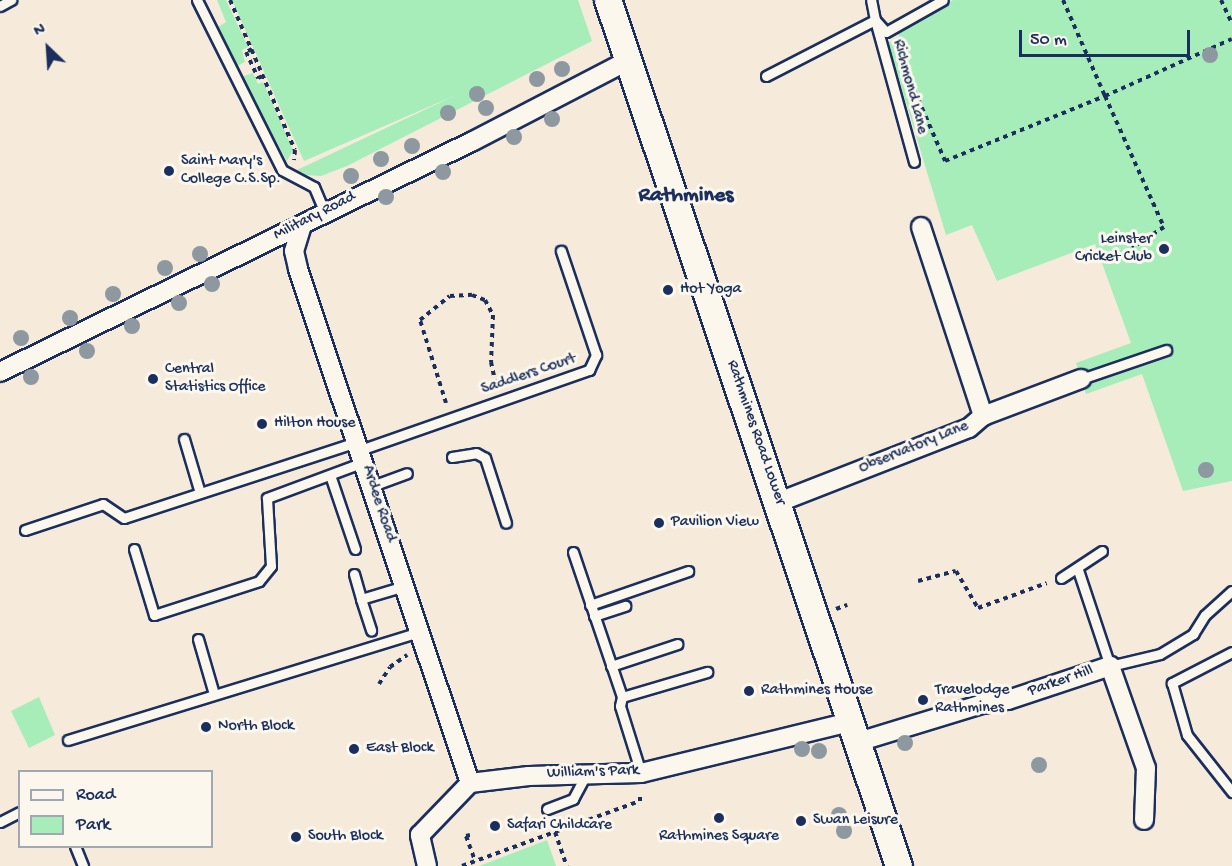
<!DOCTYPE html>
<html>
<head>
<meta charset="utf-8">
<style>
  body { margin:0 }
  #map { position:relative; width:1232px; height:866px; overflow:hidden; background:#f6eada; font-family:"Gochi Hand",sans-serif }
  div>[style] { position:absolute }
  .green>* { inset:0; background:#a7edb9 }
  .path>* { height:4px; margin-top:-2px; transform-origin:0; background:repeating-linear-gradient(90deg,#1b2f5e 0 4.5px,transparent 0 9px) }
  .roads { filter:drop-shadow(2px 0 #1b2f5e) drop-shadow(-2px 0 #1b2f5e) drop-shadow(0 2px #1b2f5e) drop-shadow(0 -2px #1b2f5e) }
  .service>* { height:9px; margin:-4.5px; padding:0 4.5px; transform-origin:4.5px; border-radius:4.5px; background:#fbf7ec }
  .minor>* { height:18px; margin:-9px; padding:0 9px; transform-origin:9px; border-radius:9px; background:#fbf7ec }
  .secondary>* { height:26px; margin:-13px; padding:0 13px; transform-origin:13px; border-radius:13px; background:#fbf7ec }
  .trees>* { width:16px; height:16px; margin:-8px; border-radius:50%; background:#8d98a0 }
  .dots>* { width:16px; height:16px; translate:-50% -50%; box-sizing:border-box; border:3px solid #fbf7ec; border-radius:50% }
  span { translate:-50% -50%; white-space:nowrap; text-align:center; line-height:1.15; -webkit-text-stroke:6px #fbf7ec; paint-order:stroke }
  .street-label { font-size:16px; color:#1b2f5e }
  .poi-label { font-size:16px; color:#1b2f5e }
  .left { translate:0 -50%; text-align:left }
  .right { translate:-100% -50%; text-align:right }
  .district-label { font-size:22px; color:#1b2f5e; font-weight:700 }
  .legend { position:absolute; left:18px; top:770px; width:195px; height:78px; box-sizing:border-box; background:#fbf7ec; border:2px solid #a1a7b3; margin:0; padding:8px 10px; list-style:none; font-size:18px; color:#1b2f5e }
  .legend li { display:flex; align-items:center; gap:12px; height:30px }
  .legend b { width:30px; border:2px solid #a1a7b3 }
  .north { position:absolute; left:18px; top:18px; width:60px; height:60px; -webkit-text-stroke:4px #fbf7ec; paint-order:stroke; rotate:335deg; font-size:16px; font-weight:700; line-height:24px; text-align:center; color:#1b2f5e }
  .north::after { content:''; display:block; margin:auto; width:21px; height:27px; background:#1b2f5e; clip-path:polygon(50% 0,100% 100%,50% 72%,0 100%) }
  .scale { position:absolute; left:1019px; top:30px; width:171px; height:27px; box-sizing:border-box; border:3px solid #1b2f5e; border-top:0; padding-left:8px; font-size:18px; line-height:21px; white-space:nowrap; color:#1b2f5e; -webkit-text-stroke:4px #fbf7ec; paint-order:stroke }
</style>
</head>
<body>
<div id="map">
  <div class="green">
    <i style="clip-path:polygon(217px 0,226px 0,248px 47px,242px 50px,245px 62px,237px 66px,218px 27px,226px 22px)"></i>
    <i style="clip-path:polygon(232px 0,578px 0,592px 41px,347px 166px,321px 176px,307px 175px,297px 170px,456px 95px,304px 161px)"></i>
    <i style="clip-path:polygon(953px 0,1232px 0,1232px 481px,1183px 491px,1142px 374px,1086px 394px,1076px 363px,1131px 343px,1095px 244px,997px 281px,972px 225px,946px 235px,888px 43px,899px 36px,898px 32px)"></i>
    <i style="clip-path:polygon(253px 73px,258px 84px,263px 82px,293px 150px,287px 161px,241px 77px)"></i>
    <i style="clip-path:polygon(39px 697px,55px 735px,29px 748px,11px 711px)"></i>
    <i style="clip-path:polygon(547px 840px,556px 866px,479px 866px)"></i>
  </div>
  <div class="path">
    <i style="left:230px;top:0;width:163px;rotate:66.6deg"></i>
    <i style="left:295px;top:150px;width:10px;rotate:96deg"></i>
    <i style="left:1063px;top:0;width:105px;rotate:66.4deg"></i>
    <i style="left:1105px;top:96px;width:139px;rotate:-24.2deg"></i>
    <i style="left:1221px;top:0;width:26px;rotate:65deg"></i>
    <i style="left:252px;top:49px;width:7px;rotate:153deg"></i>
    <i style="left:246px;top:52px;width:29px;rotate:65deg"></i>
    <i style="left:258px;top:78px;width:5px;rotate:-22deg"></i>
    <i style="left:911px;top:83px;width:85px;rotate:66.4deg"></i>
    <i style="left:945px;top:161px;width:173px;rotate:-22.1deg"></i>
    <i style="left:1105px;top:96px;width:144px;rotate:65.8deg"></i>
    <i style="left:1164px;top:227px;width:38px;rotate:147deg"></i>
    <i style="left:446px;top:403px;width:87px;rotate:-107.4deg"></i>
    <i style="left:420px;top:320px;width:38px;rotate:-39deg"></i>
    <i style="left:450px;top:296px;width:22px;rotate:-3deg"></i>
    <i style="left:472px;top:295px;width:14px;rotate:21deg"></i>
    <i style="left:485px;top:300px;width:17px;rotate:62deg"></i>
    <i style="left:493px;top:315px;width:47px;rotate:92.4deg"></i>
    <i style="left:491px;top:362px;width:25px;rotate:78deg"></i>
    <i style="left:918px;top:581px;width:39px;rotate:-15deg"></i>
    <i style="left:956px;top:571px;width:43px;rotate:59.3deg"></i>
    <i style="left:978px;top:608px;width:73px;rotate:-19.9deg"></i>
    <i style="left:836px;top:609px;width:12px;rotate:-20deg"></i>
    <i style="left:379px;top:684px;width:20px;rotate:-57deg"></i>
    <i style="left:390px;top:667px;width:21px;rotate:-35deg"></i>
    <i style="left:555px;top:832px;width:36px;rotate:71deg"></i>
    <i style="left:470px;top:835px;width:4px;rotate:166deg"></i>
    <i style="left:466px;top:836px;width:27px;rotate:70deg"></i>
    <i style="left:462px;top:866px;width:189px;rotate:-20.1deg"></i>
    <i style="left:640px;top:801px;width:8px;rotate:-90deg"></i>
  </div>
  <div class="roads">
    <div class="service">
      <i style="left:197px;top:0;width:190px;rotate:63.4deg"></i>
      <i style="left:282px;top:170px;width:36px;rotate:28deg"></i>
      <i style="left:314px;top:187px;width:26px;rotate:67deg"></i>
      <i style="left:0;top:6px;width:13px;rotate:-29deg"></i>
      <i style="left:875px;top:20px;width:147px;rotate:74.6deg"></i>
      <i style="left:877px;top:22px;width:13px;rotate:48deg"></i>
      <i style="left:886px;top:32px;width:65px;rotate:-29.3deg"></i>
      <i style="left:766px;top:76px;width:123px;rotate:-27.2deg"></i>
      <i style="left:875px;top:20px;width:20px;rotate:-101deg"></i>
      <i style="left:1081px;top:379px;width:90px;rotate:-18.8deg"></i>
      <i style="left:184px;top:439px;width:56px;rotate:73.5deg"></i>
      <i style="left:360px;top:450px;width:243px;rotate:-19.3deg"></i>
      <i style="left:589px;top:370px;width:17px;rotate:-65deg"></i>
      <i style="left:596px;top:355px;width:110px;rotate:-108.6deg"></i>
      <i style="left:452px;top:457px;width:24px;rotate:-9deg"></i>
      <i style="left:476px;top:453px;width:10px;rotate:29deg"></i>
      <i style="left:485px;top:458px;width:68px;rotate:72.1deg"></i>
      <i style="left:330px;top:475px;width:78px;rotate:71.3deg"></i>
      <i style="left:372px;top:486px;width:37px;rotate:-20deg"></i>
      <i style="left:25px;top:530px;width:82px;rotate:-18.4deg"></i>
      <i style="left:103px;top:504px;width:25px;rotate:34deg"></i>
      <i style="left:124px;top:518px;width:245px;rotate:-18.1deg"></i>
      <i style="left:134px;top:549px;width:69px;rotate:73.1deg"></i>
      <i style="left:154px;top:615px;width:110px;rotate:-17.9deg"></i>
      <i style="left:259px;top:581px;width:19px;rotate:-51deg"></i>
      <i style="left:271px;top:566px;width:68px;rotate:-93.4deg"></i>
      <i style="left:267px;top:498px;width:103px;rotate:-20.4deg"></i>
      <i style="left:573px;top:552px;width:153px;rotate:71.3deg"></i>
      <i style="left:622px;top:697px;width:9px;rotate:103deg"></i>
      <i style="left:620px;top:706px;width:70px;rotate:72.6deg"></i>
      <i style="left:1078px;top:570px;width:101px;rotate:71.6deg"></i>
      <i style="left:1110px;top:666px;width:51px;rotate:-13.5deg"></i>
      <i style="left:1160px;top:654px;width:39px;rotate:-31deg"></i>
      <i style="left:1193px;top:634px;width:22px;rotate:-58deg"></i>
      <i style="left:1205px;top:615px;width:36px;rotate:-42deg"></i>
      <i style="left:354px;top:574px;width:26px;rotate:74deg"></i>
      <i style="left:361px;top:599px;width:46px;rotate:-16.5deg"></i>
      <i style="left:1061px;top:578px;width:49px;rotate:-33.4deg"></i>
      <i style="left:361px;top:599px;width:33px;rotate:72deg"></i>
      <i style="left:590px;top:605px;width:104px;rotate:-19.1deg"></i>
      <i style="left:594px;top:616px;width:33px;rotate:-18deg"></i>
      <i style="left:198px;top:639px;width:57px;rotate:73.8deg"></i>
      <i style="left:1232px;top:652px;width:68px;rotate:152.7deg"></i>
      <i style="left:1172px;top:683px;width:54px;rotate:73.9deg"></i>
      <i style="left:1187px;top:735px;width:73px;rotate:51.7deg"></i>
      <i style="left:611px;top:666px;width:70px;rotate:-18.4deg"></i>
      <i style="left:622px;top:697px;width:89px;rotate:-16.4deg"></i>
      <i style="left:68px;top:740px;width:368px;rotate:-17.1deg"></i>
      <i style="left:547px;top:809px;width:28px;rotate:-21deg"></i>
      <i style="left:573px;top:799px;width:27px;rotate:-62deg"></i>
      <i style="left:0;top:822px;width:22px;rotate:-27deg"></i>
      <i style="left:75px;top:846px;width:22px;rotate:68deg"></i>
    </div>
    <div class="minor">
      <i style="left:302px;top:225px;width:27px;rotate:107deg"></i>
      <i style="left:294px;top:251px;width:18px;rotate:77deg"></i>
      <i style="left:298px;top:269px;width:542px;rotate:71.5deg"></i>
      <i style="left:921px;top:227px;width:199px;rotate:71.8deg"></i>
      <i style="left:0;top:372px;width:526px;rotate:-26.03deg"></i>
      <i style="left:473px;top:141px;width:176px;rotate:-27.4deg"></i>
      <i style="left:779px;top:502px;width:204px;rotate:-21.3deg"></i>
      <i style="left:969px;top:428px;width:18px;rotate:-41deg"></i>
      <i style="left:983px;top:416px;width:105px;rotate:-20.7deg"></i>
      <i style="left:858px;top:742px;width:130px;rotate:-17deg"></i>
      <i style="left:982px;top:704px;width:26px;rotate:-9deg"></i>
      <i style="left:1008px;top:700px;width:108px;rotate:-18.4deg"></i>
      <i style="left:1110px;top:666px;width:108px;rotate:70.6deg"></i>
      <i style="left:1146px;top:768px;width:52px;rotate:92.2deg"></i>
      <i style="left:427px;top:866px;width:32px;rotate:-103deg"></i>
      <i style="left:420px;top:835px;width:72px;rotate:-46.1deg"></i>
      <i style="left:470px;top:783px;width:59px;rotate:-6.8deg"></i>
      <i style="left:529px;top:776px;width:112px;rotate:-1.5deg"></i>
      <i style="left:641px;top:773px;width:216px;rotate:-13.7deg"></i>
    </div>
    <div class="secondary">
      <i style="left:608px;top:0;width:914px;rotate:71.43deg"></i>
    </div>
  </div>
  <div class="trees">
    <i style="left:1210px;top:55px"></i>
    <i style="left:562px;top:69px"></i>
    <i style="left:537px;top:79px"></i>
    <i style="left:477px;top:94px"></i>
    <i style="left:486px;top:108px"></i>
    <i style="left:448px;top:113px"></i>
    <i style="left:552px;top:119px"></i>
    <i style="left:514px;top:137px"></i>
    <i style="left:412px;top:146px"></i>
    <i style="left:381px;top:159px"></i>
    <i style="left:443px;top:172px"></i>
    <i style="left:351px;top:176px"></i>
    <i style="left:386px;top:197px"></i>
    <i style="left:200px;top:254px"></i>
    <i style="left:165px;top:268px"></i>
    <i style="left:212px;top:284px"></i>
    <i style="left:113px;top:294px"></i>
    <i style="left:179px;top:303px"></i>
    <i style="left:70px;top:318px"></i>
    <i style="left:132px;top:326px"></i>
    <i style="left:21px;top:338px"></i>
    <i style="left:87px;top:351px"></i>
    <i style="left:31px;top:377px"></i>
    <i style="left:1206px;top:470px"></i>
    <i style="left:905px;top:743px"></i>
    <i style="left:802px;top:749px"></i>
    <i style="left:819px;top:751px"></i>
    <i style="left:1039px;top:765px"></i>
    <i style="left:839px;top:815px"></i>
    <i style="left:844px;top:831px"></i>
  </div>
  <div class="dots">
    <i style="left:169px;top:171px;background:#1b2f5e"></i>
    <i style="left:1164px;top:249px;background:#1b2f5e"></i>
    <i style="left:668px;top:290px;background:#1b2f5e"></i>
    <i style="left:153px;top:379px;background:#1b2f5e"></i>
    <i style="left:262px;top:424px;background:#1b2f5e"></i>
    <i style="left:659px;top:523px;background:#1b2f5e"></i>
    <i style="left:749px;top:691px;background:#1b2f5e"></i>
    <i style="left:923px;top:700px;background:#1b2f5e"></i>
    <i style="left:206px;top:727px;background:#1b2f5e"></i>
    <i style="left:354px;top:749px;background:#1b2f5e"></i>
    <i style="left:719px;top:818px;background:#1b2f5e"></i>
    <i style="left:801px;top:821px;background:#1b2f5e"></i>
    <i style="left:495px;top:826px;background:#1b2f5e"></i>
    <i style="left:296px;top:837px;background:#1b2f5e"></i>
  </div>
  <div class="street-label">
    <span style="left:909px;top:87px;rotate:75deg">Richmond Lane</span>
    <span style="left:315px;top:217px;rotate:-27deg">Military Road</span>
    <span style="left:529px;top:375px;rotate:-19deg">Saddlers Court</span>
    <span style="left:755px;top:433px;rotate:71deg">Rathmines Road Lower</span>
    <span style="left:914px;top:448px;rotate:-22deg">Observatory Lane</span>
    <span style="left:378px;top:504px;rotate:72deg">Ardee Road</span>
    <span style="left:1061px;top:682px;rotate:-19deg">Parker Hill</span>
    <span style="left:593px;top:773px;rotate:-2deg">William's Park</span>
  </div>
  <div class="poi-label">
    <span class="left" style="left:181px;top:171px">Saint Mary's<br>College C.S.Sp.</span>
    <span class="right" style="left:1152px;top:249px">Leinster<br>Cricket Club</span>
    <span class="left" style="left:680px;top:290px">Hot Yoga</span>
    <span class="left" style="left:165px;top:379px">Central<br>Statistics Office</span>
    <span class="left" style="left:274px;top:424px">Hilton House</span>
    <span class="left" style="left:671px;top:523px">Pavilion View</span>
    <span class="left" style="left:761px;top:691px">Rathmines House</span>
    <span class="left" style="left:935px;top:700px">Travelodge<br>Rathmines</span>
    <span class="left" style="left:218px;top:727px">North Block</span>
    <span class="left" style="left:366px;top:749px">East Block</span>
    <span class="left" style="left:813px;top:821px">Swan Leisure</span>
    <span class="left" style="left:507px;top:826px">Safari Childcare</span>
    <span class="left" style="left:308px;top:837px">South Block</span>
    <span style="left:719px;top:837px">Rathmines Square</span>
  </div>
  <div class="district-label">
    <span style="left:686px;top:197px">Rathmines</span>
  </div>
  <ul class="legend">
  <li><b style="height:8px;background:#fbf7ec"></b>Road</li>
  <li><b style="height:16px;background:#a7edb9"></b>Park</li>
  </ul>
  <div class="north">N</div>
  <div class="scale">50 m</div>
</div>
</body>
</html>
